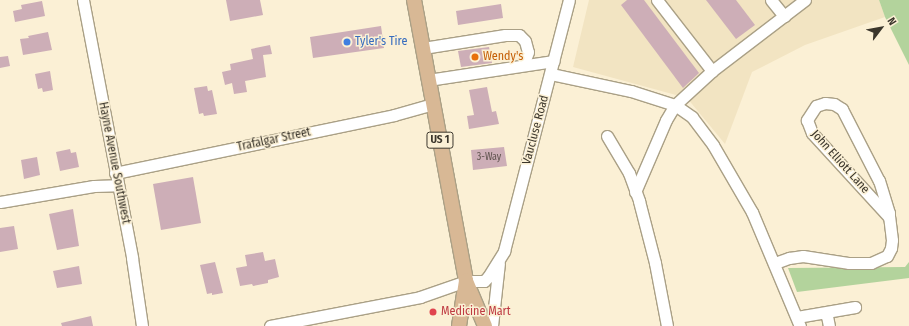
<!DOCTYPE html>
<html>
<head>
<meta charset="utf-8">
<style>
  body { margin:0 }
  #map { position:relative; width:909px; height:326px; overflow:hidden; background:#fbf0d5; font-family:"Fira Sans Condensed",sans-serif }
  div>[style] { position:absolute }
  .built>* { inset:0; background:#f2e4c2 }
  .green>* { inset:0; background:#b3d39c }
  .building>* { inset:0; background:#cdaeb7 }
  .roads { filter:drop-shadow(1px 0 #aaa086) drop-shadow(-1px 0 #aaa086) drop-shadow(0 1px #aaa086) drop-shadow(0 -1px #aaa086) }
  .minor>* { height:11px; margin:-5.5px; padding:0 5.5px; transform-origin:5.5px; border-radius:5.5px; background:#fff }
  .major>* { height:14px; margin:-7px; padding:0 7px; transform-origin:7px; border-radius:7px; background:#d8b895 }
  .dots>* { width:11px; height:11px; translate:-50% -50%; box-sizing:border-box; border:2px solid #fbf0d5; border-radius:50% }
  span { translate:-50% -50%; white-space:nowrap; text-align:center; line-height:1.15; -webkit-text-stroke:3px #fbf0d5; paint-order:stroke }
  .number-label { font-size:10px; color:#60544f }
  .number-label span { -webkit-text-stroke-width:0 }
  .shield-label span { padding:1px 3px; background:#fbf0d5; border:1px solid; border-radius:3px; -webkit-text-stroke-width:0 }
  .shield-label { font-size:11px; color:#3b362c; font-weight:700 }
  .shop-label { font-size:12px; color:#366cbe }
  .left { translate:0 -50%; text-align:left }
  .food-label { font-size:12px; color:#c56008 }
  .street-label { font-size:12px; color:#3b362c }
  .health-label { font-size:12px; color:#be3a42 }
  .north { position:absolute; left:861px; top:8px; width:40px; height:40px; -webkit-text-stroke:3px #fbf0d5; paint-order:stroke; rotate:58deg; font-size:11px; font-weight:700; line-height:16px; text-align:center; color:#3b362c }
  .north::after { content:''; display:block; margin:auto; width:14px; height:18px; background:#3b362c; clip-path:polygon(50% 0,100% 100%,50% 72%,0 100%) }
</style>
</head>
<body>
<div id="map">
  <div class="built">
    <i style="clip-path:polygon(589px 0,879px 0,885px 17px,805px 45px,752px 72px,725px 144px,687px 98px,573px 67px)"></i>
  </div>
  <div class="green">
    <i style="clip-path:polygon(879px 0,909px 0,909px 65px,885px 17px)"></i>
    <i style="clip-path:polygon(909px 262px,909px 278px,797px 292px,788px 268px,905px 267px)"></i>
  </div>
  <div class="building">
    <i style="clip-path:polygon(226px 0,260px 0,263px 15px,230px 21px)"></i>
    <i style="clip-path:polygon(627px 0,644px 0,699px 73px,683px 88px,621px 5px)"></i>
    <i style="clip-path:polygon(706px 0,736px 0,755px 25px,736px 39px)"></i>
    <i style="clip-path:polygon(42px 1px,45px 16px,15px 22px,13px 11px,22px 9px,21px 5px)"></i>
    <i style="clip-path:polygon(501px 4px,503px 18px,458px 25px,456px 11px)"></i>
    <i style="clip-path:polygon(381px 26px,384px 48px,313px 58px,310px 37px)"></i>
    <i style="clip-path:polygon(48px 32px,52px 50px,23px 55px,20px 39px,29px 38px,28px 36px)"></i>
    <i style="clip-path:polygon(270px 45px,272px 54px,263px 55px,266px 77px,245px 81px,247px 92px,234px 94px,232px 83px,225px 85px,222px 72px,231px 70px,230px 64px,253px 59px,251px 49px)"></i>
    <i style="clip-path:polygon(489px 47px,492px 63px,461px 67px,458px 51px)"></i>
    <i style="clip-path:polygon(8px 56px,10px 66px,0 68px,0 57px)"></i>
    <i style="clip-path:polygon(50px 71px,53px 90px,43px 92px,42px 88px,38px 89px,35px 74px)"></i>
    <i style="clip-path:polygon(207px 86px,208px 91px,212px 90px,217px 114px,204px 116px,203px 113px,199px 114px,194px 88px)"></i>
    <i style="clip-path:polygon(487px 87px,492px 112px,496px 111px,499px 124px,469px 129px,467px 116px,474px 115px,469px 90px)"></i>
    <i style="clip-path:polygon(504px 147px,507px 166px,473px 170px,471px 150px)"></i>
    <i style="clip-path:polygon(70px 149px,71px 153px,76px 152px,79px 167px,60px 171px,56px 152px)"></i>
    <i style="clip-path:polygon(37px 157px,40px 175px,24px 179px,21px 160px)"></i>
    <i style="clip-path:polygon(193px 177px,201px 223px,161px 230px,153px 184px)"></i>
    <i style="clip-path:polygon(73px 209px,79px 246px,57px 250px,49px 214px)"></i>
    <i style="clip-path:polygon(14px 226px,18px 249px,0 252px,0 228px)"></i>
    <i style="clip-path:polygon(263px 252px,265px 261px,275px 259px,279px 277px,268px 280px,268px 283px,253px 286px,252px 284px,240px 286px,236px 268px,247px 266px,245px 255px)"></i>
    <i style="clip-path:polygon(215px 262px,223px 293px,212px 295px,212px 293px,207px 294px,200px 265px)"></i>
    <i style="clip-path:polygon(79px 266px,82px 284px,57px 288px,53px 271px)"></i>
    <i style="clip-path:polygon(91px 316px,93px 326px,62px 326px,61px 323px)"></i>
  </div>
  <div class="roads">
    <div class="minor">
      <i style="left:83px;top:0;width:263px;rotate:79.2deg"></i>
      <i style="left:132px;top:258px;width:69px;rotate:81.6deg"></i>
      <i style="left:657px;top:0;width:90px;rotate:52.2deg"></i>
      <i style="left:771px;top:0;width:21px;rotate:51deg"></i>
      <i style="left:423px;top:48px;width:83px;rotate:-9deg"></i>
      <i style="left:505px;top:35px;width:14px"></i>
      <i style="left:519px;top:35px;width:8px;rotate:45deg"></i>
      <i style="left:525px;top:41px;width:11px;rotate:75deg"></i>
      <i style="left:528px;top:52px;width:14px;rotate:111deg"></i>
      <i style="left:551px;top:74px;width:82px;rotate:12deg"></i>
      <i style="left:631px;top:91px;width:46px;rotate:17.7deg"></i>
      <i style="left:675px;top:105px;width:21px;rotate:35deg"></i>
      <i style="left:692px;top:117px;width:35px;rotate:53deg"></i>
      <i style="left:713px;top:145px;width:78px;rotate:59.8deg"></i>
      <i style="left:752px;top:212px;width:124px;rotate:67.2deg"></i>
      <i style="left:428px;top:80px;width:127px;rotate:-8.6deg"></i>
      <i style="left:607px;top:136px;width:43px;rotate:59.3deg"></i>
      <i style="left:629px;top:173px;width:30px;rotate:70deg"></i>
      <i style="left:639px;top:201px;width:64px;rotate:75.5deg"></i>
      <i style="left:655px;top:263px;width:64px;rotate:79.2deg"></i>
      <i style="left:115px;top:173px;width:285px;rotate:-11.7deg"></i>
      <i style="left:394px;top:115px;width:41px;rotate:-15.8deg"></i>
      <i style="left:635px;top:192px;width:78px;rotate:-66.7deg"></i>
      <i style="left:666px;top:120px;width:17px;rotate:-59deg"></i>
      <i style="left:675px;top:105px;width:50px;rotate:-42.6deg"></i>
      <i style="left:712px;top:71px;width:117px;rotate:-37.4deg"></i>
      <i style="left:0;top:202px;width:95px;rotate:-9.7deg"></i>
      <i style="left:94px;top:186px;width:24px;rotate:-2deg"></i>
      <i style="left:775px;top:263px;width:15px;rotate:-20deg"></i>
      <i style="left:789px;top:258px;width:14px;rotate:-8deg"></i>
      <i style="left:803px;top:256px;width:47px;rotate:8.7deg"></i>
      <i style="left:849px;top:263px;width:22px"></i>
      <i style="left:871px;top:263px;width:17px;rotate:-24deg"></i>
      <i style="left:887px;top:256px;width:9px;rotate:-63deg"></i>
      <i style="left:891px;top:248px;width:8px;rotate:-83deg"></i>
      <i style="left:892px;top:240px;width:23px;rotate:-97deg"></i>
      <i style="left:889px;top:217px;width:4px;rotate:-90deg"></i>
      <i style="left:889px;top:213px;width:34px;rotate:-107deg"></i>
      <i style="left:879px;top:181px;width:81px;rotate:-117.2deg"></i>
      <i style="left:842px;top:109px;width:9px;rotate:-148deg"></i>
      <i style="left:834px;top:104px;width:9px;rotate:-174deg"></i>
      <i style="left:825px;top:103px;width:9px;rotate:162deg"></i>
      <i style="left:816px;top:106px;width:17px;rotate:123deg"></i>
      <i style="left:807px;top:120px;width:14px;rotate:69deg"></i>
      <i style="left:812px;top:133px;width:114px;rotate:47.5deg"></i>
      <i style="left:824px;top:313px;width:4px;rotate:45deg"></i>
      <i style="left:827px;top:316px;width:10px;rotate:79deg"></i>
      <i style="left:797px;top:317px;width:59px;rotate:-9.8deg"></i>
      <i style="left:270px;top:326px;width:153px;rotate:-10.9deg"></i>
      <i style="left:420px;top:297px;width:49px;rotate:-19.2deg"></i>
      <i style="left:466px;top:281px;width:18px"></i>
      <i style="left:484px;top:281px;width:6px;rotate:-45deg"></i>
      <i style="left:488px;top:277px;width:31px;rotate:-58deg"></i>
      <i style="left:504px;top:251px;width:259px;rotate:-75.5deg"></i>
      <i style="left:492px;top:326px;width:63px;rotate:-83.7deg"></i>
    </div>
    <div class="major">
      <i style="left:414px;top:0;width:286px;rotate:79.5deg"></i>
      <i style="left:466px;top:281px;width:49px;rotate:67.1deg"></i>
      <i style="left:459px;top:326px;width:46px;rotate:-81.2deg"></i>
    </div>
  </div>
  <div class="dots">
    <i style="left:347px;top:42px;background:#3f7fe0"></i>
    <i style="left:475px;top:57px;background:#e8710a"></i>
    <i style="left:433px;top:312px;background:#e0444e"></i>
  </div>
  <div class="number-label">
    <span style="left:489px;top:158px">3-Way</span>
  </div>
  <div class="shield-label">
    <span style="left:440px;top:140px">US 1</span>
  </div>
  <div class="shop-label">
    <span class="left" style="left:355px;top:42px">Tyler's Tire</span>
  </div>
  <div class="food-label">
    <span class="left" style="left:483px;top:57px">Wendy's</span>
  </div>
  <div class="street-label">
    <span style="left:536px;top:130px;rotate:-75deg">Vaucluse Road</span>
    <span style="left:274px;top:140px;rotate:-12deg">Trafalgar Street</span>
    <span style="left:840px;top:162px;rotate:48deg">John Elliott Lane</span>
    <span style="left:114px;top:163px;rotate:79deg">Hayne Avenue Southwest</span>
  </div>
  <div class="health-label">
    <span class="left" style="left:441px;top:312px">Medicine Mart</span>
  </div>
  <div class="north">N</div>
</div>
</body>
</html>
